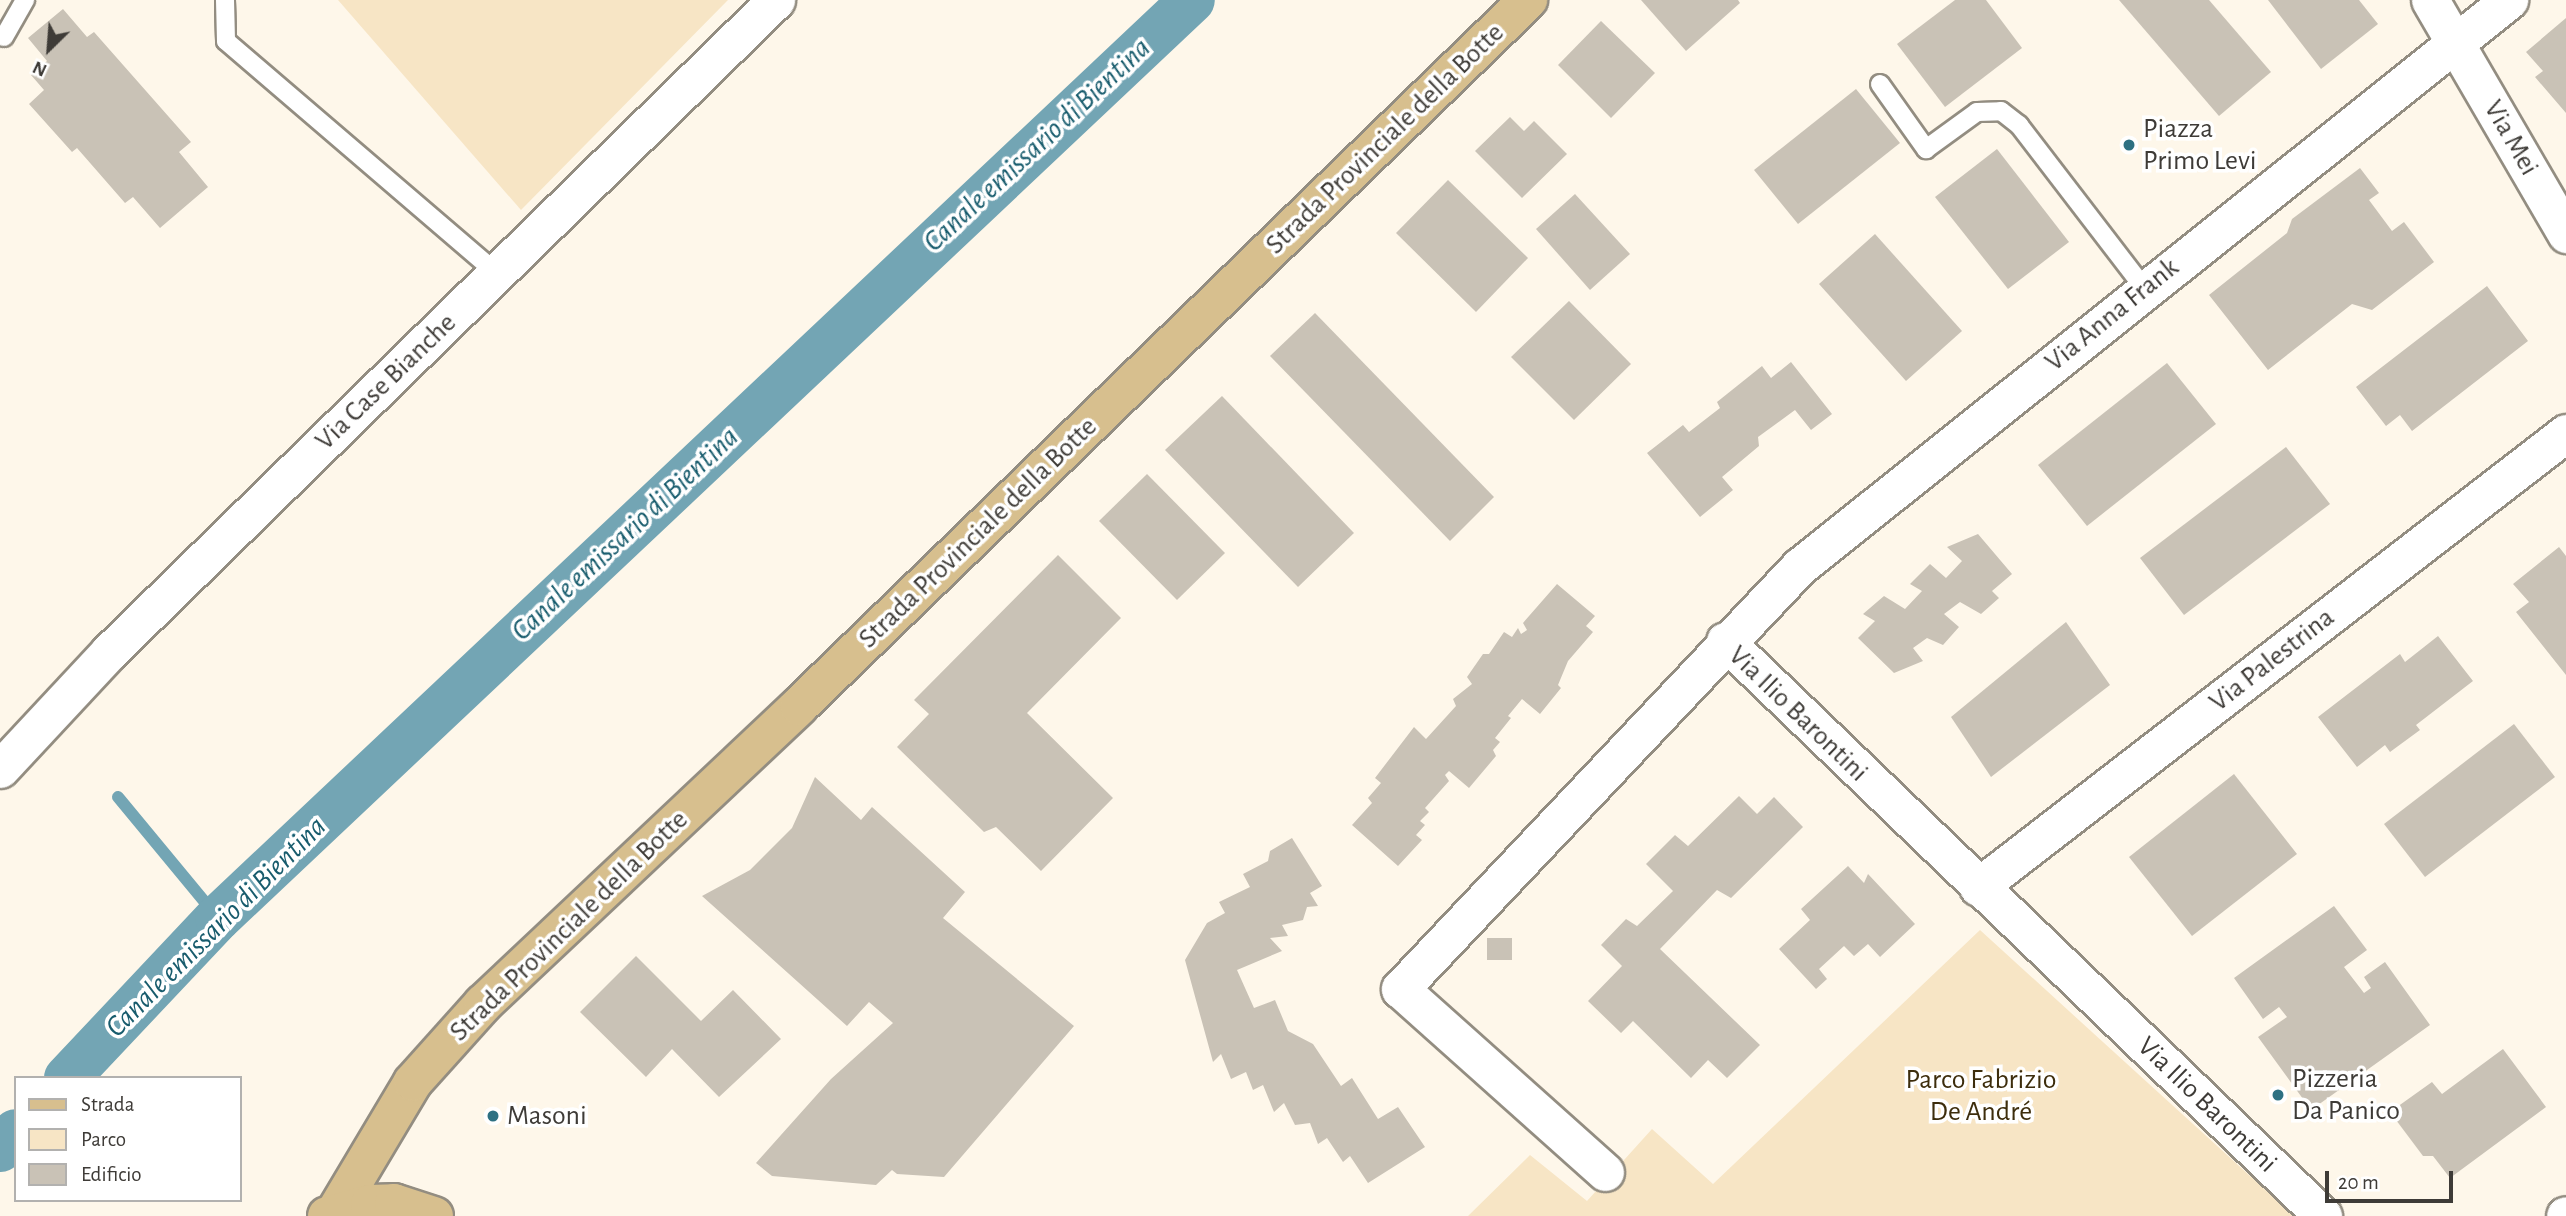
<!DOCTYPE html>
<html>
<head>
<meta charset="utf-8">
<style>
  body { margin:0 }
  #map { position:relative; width:2566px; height:1216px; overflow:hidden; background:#fef7ea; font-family:"Alegreya Sans",sans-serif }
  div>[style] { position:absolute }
  .green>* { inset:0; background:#f7e5c5 }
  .stream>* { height:12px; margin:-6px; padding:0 6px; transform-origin:6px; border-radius:6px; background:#73a5b4 }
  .canal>* { height:46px; margin:-23px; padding:0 23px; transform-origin:23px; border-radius:23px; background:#73a5b4 }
  .building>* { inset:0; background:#c9c2b6 }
  .roads { filter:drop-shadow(2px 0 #938d81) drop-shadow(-2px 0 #938d81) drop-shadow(0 2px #938d81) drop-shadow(0 -2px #938d81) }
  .service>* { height:18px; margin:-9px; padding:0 9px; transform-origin:9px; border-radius:9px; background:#fff }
  .minor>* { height:37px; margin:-18.5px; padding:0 18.5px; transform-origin:18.5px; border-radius:18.5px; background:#fff }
  .primary>* { height:38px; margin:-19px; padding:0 19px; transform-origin:19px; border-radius:19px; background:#d7bf8e }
  .dots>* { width:19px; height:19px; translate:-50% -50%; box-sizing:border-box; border:4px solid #fff; border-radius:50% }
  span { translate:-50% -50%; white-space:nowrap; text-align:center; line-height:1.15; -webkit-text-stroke:7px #fff; paint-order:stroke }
  .poi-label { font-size:28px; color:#3e3b37 }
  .left { translate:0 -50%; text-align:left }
  .street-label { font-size:28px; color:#3e3b37 }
  .park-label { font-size:28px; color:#3d2d0c }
  .water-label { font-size:30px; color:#185c6d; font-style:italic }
  .legend { position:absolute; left:14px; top:1076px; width:228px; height:126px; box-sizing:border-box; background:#fff; border:2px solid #b2b1af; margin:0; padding:9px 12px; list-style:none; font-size:21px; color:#3e3b37 }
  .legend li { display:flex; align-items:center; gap:14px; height:35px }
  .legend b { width:35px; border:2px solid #b2b1af }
  .north { position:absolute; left:14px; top:14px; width:70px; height:70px; -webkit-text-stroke:5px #fff; paint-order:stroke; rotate:205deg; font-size:19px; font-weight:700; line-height:28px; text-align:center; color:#3e3b37 }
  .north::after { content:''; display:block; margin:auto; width:24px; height:32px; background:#3e3b37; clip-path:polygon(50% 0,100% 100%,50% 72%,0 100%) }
  .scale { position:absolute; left:2325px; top:1171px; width:128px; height:32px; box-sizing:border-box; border:4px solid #3e3b37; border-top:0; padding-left:9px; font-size:21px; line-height:24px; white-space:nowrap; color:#3e3b37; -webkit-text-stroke:5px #fff; paint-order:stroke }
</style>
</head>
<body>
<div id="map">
  <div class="green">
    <i style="clip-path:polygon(338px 0,728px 0,521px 210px)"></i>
    <i style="clip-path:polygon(1980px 930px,2294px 1216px,1468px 1216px,1530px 1155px,1587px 1201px,1652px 1129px,1713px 1184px)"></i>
  </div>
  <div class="stream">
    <i style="left:118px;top:797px;width:157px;rotate:50.4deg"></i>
  </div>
  <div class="canal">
    <i style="left:67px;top:1078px;width:220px;rotate:-46.7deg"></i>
    <i style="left:218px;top:918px;width:1338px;rotate:-43.3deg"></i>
    <i style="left:0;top:1149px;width:23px;rotate:-47deg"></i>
  </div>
  <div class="building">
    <i style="clip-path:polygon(1641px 0,1738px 0,1740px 3px,1686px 51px)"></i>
    <i style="clip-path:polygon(1955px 0,1986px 0,2022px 48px,1945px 107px,1897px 44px)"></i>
    <i style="clip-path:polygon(2119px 0,2209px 0,2271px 72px,2219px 116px)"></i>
    <i style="clip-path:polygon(2268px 0,2359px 0,2378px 24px,2321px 69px)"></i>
    <i style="clip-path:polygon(63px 9px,87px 37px,94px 32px,191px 142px,179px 152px,208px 187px,160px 228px,133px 197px,125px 203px,77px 148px,72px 152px,29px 104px,44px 90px,31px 75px,47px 61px,28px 38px)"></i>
    <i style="clip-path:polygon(2566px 18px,2566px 113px,2535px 77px,2543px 71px,2526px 52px)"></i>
    <i style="clip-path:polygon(1601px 21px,1655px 73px,1611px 118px,1558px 65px)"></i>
    <i style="clip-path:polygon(1856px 89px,1900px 143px,1798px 224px,1754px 170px)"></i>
    <i style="clip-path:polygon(1510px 117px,1524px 131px,1534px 121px,1567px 154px,1522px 198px,1475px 151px)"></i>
    <i style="clip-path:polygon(1997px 149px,2069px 242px,2008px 289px,1935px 197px)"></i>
    <i style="clip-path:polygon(2360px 168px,2379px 193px,2369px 200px,2392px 231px,2404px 222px,2434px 262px,2372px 310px,2352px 304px,2268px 370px,2209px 295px,2287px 233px,2292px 219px)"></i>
    <i style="clip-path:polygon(1448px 180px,1528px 258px,1476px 312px,1396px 233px)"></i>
    <i style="clip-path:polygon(1575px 194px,1630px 254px,1590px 290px,1536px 229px)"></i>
    <i style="clip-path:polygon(1875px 234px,1962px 331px,1906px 381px,1819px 284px)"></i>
    <i style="clip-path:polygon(2487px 286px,2528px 341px,2412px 431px,2400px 415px,2386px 426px,2356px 387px)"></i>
    <i style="clip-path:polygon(1569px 301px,1631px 364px,1574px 420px,1511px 357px)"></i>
    <i style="clip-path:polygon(1315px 313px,1494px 497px,1450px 541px,1270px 356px)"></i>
    <i style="clip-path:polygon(1791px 362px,1832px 414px,1811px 430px,1795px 410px,1758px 437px,1759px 446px,1722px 477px,1733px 490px,1700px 517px,1647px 453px,1683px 425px,1689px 432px,1720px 408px,1717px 402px,1762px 366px,1771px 378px)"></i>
    <i style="clip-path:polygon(2167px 363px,2216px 424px,2087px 526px,2038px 465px)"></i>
    <i style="clip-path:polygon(1222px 396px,1354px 533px,1298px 587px,1165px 450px)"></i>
    <i style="clip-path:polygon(2286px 447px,2330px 504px,2184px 615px,2140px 558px)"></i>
    <i style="clip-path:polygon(1147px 474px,1225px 553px,1177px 600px,1099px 521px)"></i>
    <i style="clip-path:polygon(1978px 534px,2012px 574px,1992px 591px,1999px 598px,1981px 614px,1960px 602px,1944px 614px,1959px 627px,1943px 645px,1927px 638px,1913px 648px,1923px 661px,1894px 673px,1858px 638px,1875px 621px,1863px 614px,1884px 596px,1905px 609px,1922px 591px,1910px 584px,1930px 564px,1946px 578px,1962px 561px,1947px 547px)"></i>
    <i style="clip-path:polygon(2559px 547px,2566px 556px,2566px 675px,2516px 612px,2529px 602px,2513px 584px)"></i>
    <i style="clip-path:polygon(1058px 555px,1121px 618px,1027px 713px,1113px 798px,1041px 871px,996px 827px,984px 832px,897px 747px,929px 714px,914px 700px)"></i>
    <i style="clip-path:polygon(1557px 584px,1595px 616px,1586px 626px,1593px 632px,1568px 661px,1558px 685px,1561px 688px,1540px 714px,1522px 699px,1508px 716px,1511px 718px,1495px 738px,1500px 742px,1493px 750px,1496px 756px,1469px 788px,1449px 771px,1445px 775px,1449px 781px,1425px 808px,1429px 812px,1420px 821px,1425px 825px,1416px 835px,1422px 840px,1398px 866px,1352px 825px,1372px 803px,1368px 798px,1381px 783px,1375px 778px,1414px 727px,1426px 739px,1456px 706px,1453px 699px,1472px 684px,1467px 677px,1483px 654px,1489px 654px,1504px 632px,1512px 637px,1518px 628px,1521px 634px,1527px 630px,1523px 623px)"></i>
    <i style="clip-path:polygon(2066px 622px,2110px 685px,1991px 777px,1951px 717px)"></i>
    <i style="clip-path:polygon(2438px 636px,2473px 681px,2416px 725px,2420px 730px,2390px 752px,2385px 745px,2357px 767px,2318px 717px,2400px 654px,2405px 662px)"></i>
    <i style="clip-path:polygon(2514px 724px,2555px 777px,2425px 877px,2384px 824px)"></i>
    <i style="clip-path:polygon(2234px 774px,2297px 854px,2192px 936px,2129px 857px)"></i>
    <i style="clip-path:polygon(815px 777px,861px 820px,872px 807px,965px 892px,943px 918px,1074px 1026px,944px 1177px,897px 1174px,892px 1170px,876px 1185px,772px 1176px,756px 1163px,831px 1079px,893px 1023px,869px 1002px,847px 1026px,702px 896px,750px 870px,792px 828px)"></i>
    <i style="clip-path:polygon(1739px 796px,1757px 814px,1774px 797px,1803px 827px,1731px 898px,1717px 890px,1660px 949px,1760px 1045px,1727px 1078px,1708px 1060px,1691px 1078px,1633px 1021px,1621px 1033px,1588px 1001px,1622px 966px,1601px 945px,1626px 919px,1637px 926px,1673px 891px,1646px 864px,1675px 835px,1688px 846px)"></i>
    <i style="clip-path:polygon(1292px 838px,1322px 886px,1310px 893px,1318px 906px,1307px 907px,1303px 920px,1282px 925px,1288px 936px,1270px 938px,1282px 951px,1237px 970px,1254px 1008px,1275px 1000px,1288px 1031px,1313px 1044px,1341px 1086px,1352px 1078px,1378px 1119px,1398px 1107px,1425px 1147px,1368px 1183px,1350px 1156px,1343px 1162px,1327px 1138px,1318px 1144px,1310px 1123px,1295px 1125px,1284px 1103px,1274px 1112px,1263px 1085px,1253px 1090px,1246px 1072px,1231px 1079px,1221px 1054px,1213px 1062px,1185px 960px,1207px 923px,1225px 913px,1219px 902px,1250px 887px,1243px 874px,1268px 861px,1270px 851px)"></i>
    <i style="clip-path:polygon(1848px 866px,1864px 883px,1868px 874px,1915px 924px,1880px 957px,1868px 944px,1854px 956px,1844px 946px,1819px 969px,1827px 979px,1816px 989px,1779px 949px,1810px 920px,1801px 909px)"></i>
    <i style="clip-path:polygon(2334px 906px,2367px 950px,2344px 967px,2364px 993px,2371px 988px,2364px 977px,2385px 962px,2430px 1025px,2311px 1110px,2258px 1037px,2287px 1017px,2279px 1007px,2263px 1019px,2234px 978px)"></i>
    <i style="clip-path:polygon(1487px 938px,1512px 938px,1512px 960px,1487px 960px)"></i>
    <i style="clip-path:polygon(636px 956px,701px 1021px,733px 990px,781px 1039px,719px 1097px,672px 1049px,646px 1077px,580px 1012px)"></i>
    <i style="clip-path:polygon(2503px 1049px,2546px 1107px,2450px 1178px,2433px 1156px,2423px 1156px,2390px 1112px,2432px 1082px,2442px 1094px)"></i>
  </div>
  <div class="roads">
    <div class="service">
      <i style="left:225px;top:0;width:41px;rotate:88.6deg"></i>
      <i style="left:226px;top:41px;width:357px;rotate:40.6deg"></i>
      <i style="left:4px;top:37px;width:43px;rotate:-60.4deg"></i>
      <i style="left:1880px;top:84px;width:80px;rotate:54.7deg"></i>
      <i style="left:1926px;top:149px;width:63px;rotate:-36deg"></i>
      <i style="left:1977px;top:112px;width:24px;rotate:-2deg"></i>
      <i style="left:2001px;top:111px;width:23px;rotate:38deg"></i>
      <i style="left:2019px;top:125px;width:207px;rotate:52.5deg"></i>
    </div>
    <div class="minor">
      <i style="left:2430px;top:0;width:271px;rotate:59.8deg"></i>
      <i style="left:1725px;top:641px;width:830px;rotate:43.88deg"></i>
      <i style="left:0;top:769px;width:160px;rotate:-47deg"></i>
      <i style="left:109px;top:652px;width:933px;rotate:-44.35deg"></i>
      <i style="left:1978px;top:887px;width:743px;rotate:-37.67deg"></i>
      <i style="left:1605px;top:1172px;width:275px;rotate:-138.2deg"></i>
      <i style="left:1400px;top:989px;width:581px;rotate:-46.6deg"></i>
      <i style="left:1799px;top:567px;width:909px;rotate:-38.61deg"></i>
      <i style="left:2565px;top:1216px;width:1px;rotate:-45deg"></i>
    </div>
    <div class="primary">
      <i style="left:336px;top:1211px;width:150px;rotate:-59.2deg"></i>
      <i style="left:413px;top:1082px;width:105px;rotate:-48.1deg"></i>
      <i style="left:483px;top:1004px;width:434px;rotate:-43.3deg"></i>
      <i style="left:799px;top:706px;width:1015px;rotate:-44.08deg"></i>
      <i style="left:327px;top:1216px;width:45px;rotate:-15.6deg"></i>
      <i style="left:370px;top:1204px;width:24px;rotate:-2deg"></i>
      <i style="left:394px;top:1203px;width:42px;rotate:18deg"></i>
    </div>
  </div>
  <div class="dots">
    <i style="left:2129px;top:145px;background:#2d7082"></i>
    <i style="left:2278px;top:1095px;background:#2d7082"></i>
    <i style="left:493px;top:1116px;background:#2d7082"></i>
  </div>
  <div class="poi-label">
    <span class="left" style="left:2143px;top:145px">Piazza<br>Primo Levi</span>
    <span class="left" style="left:2292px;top:1095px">Pizzeria<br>Da Panico</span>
    <span class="left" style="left:507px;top:1116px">Masoni</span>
  </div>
  <div class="street-label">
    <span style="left:2511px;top:138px;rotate:60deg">Via Mei</span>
    <span style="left:1385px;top:139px;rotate:-44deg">Strada Provinciale della Botte</span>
    <span style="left:2112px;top:315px;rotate:-39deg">Via Anna Frank</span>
    <span style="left:386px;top:382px;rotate:-44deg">Via Case Bianche</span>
    <span style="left:978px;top:533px;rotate:-44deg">Strada Provinciale della Botte</span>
    <span style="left:2272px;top:660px;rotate:-38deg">Via Palestrina</span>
    <span style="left:1798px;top:714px;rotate:44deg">Via Ilio Barontini</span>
    <span style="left:569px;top:926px;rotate:-44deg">Strada Provinciale della Botte</span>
    <span style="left:2207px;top:1105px;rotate:44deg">Via Ilio Barontini</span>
  </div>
  <div class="park-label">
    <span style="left:1981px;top:1096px">Parco Fabrizio<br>De André</span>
  </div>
  <div class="water-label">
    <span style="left:1037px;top:145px;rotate:-43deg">Canale emissario di Bientina</span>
    <span style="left:625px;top:534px;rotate:-43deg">Canale emissario di Bientina</span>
    <span style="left:216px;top:927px;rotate:-45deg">Canale emissario di Bientina</span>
  </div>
  <ul class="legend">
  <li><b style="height:9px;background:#d7bf8e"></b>Strada</li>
  <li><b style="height:19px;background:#f7e5c5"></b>Parco</li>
  <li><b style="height:19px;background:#c9c2b6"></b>Edificio</li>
  </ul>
  <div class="north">N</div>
  <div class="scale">20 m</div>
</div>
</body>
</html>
